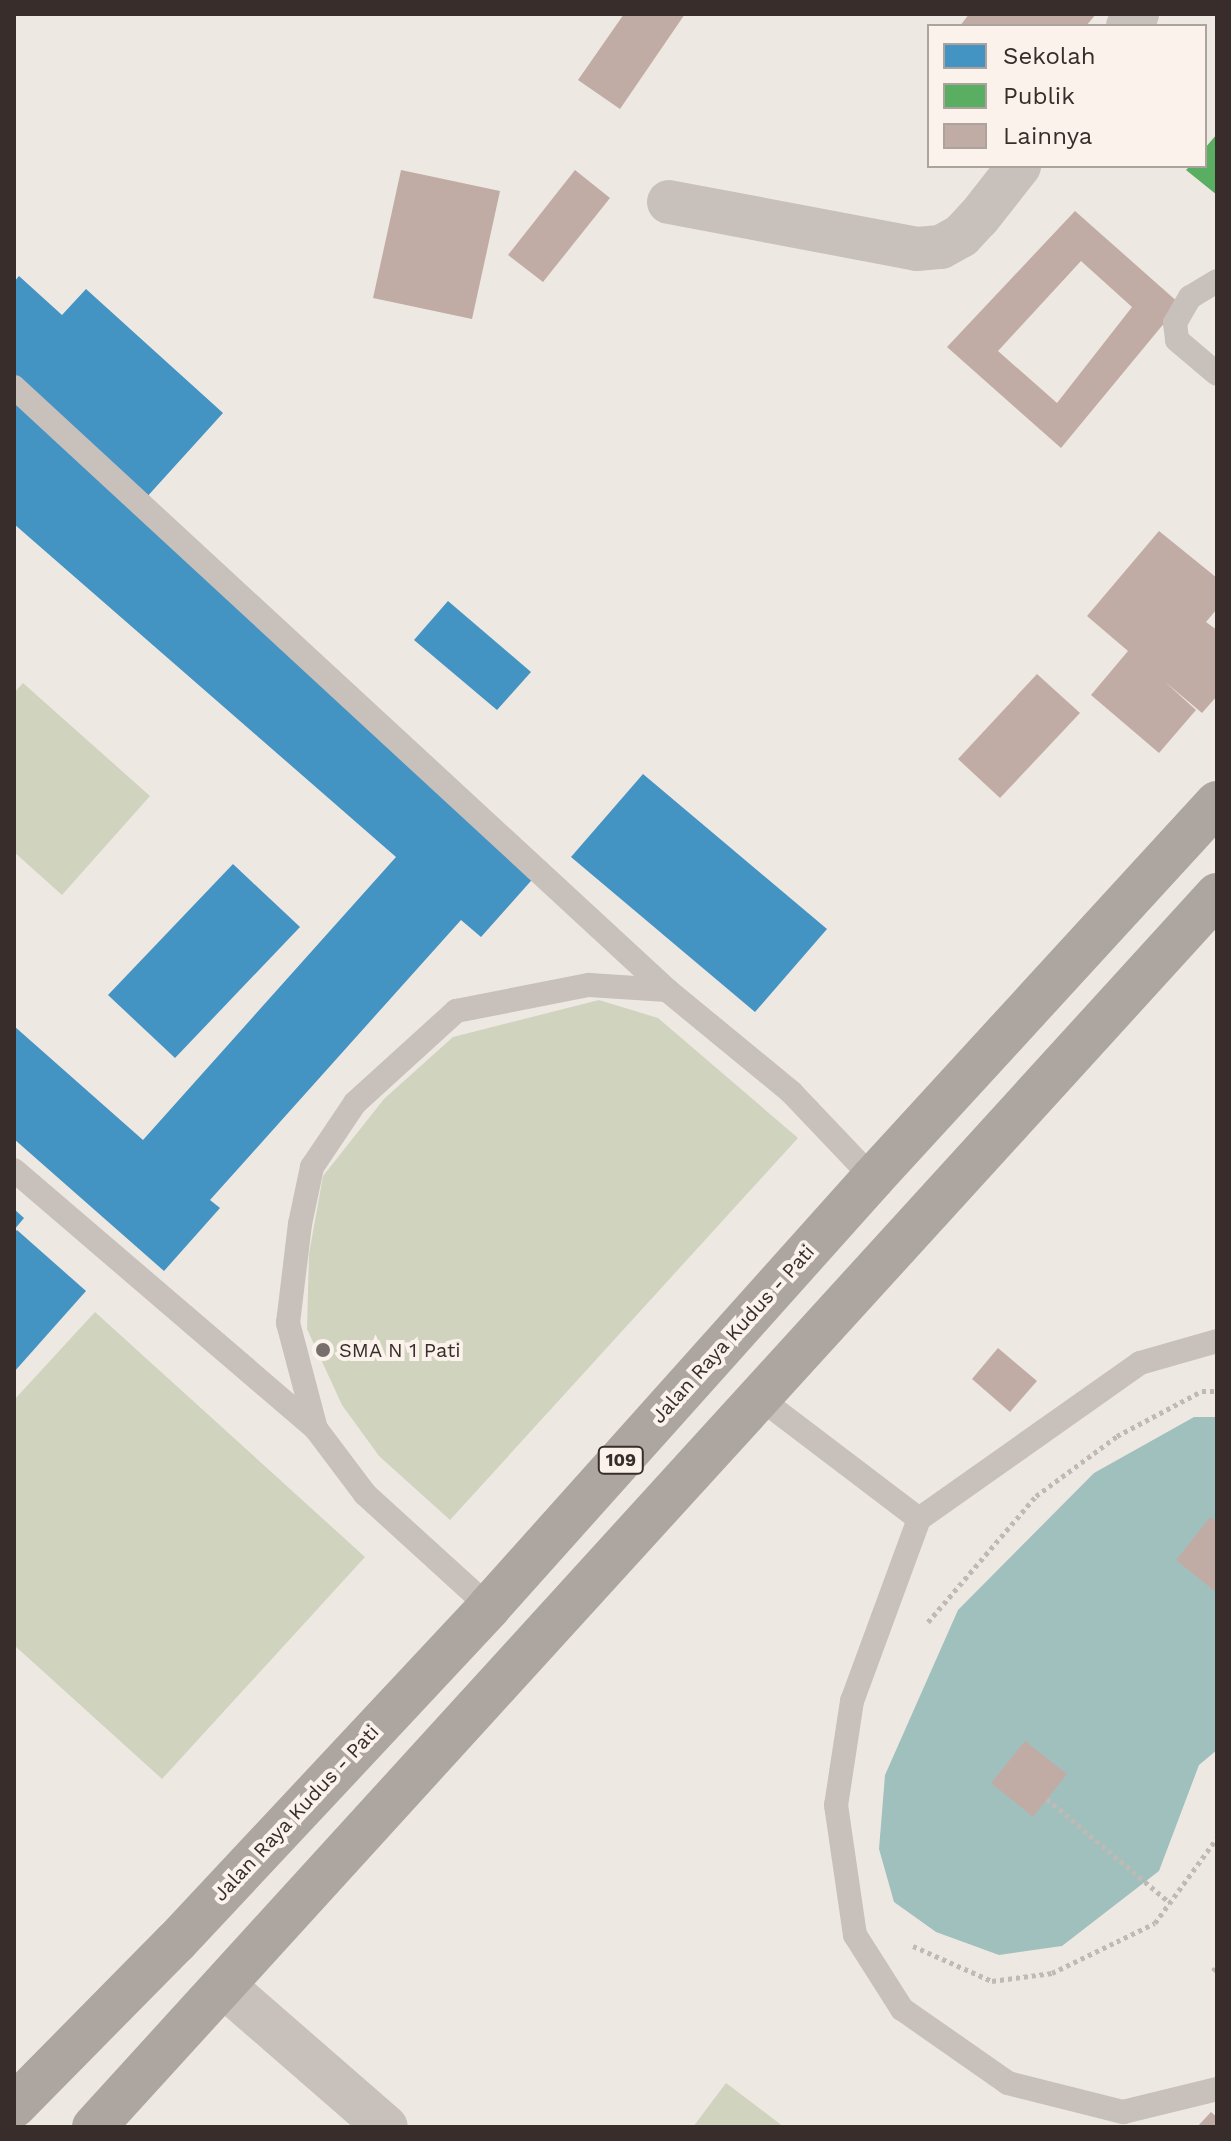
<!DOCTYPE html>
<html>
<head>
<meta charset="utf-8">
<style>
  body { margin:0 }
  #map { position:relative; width:1231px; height:2141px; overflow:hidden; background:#eee8e3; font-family:"Work Sans",sans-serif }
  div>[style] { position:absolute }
  .green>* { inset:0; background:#d0d3be }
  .water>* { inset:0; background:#a0c0be }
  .schools>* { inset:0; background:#4393c3 }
  .public>* { inset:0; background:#5aae61 }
  .building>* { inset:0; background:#c1aca5 }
  .path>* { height:5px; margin-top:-2.5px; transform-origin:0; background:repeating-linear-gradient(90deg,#c0b9b4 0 4px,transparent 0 8px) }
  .lane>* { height:24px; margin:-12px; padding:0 12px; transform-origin:12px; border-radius:12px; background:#c7c0bb }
  .street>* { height:44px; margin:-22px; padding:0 22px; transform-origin:22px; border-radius:22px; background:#c7c0bb }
  .primary>* { height:44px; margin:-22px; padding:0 22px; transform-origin:22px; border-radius:22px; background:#aca5a0 }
  .dots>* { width:22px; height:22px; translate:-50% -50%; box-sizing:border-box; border:4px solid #faf2eb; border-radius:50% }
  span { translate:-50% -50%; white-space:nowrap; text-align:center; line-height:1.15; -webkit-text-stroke:8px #faf2eb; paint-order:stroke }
  .shield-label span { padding:2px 6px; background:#faf2eb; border:2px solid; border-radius:6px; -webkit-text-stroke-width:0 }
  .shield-label { font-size:18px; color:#382d2a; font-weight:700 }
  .street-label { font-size:20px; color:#382d2a }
  .poi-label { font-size:20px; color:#382d2a }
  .left { translate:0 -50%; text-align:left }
  .frame { position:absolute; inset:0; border:16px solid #382d2a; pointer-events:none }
  .legend { position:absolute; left:927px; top:24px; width:280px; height:144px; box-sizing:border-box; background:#faf2eb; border:2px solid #aca39e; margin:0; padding:10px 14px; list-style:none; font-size:24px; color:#382d2a }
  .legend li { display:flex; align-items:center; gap:16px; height:40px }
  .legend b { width:40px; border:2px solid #aca39e }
</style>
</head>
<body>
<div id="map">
  <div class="green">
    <i style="clip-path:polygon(23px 683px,150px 796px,62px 895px,14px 852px,14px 693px)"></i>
    <i style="clip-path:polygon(599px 1000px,658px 1018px,798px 1138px,450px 1520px,379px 1456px,342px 1405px,307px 1329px,309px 1254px,323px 1176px,384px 1099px,453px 1037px)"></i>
    <i style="clip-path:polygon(95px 1312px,365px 1557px,162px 1779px,14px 1645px,14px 1400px)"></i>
    <i style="clip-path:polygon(726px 2083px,784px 2127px,693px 2127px)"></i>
  </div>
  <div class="water">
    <i style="clip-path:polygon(1194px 1417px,1217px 1417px,1217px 1750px,1199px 1765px,1159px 1871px,1062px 1946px,999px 1955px,936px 1932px,894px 1902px,879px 1849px,885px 1775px,958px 1610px,1094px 1473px)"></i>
  </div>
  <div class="schools">
    <i style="clip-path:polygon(19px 276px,62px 315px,86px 289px,223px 413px,145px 499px,14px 380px,14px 282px)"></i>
    <i style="clip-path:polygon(14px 397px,538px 873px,481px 937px,461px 920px,210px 1200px,220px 1208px,164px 1271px,14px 1139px,14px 1026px,143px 1140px,396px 857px,14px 524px)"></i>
    <i style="clip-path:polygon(448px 601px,531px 672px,497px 710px,414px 640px)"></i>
    <i style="clip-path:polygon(643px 774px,827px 929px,755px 1012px,571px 857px)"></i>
    <i style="clip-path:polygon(233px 864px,300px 927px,175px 1058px,108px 995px)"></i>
    <i style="clip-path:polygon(14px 1209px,24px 1218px,14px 1230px)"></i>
    <i style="clip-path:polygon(17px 1230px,86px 1291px,14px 1372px,14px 1233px)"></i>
  </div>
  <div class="public">
    <i style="clip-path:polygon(1217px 134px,1217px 195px,1186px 170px,1190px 166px,1205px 166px,1205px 148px)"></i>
  </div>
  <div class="building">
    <i style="clip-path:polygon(624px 14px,685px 14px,620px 109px,578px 80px)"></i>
    <i style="clip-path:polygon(969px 14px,1096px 14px,1086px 26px,960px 26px)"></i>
    <i style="clip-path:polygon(401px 170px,500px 191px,472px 319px,373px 298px)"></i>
    <i style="clip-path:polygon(575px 170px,610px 198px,543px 282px,508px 255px)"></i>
    <i style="clip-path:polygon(evenodd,1075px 211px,1180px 304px,1061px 448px,947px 347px,1075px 211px,1081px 261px,1132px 307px,1057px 403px,998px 351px,1081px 261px)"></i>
    <i style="clip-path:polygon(1159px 531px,1217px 578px,1217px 609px,1206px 622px,1217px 630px,1217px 696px,1202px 713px,1164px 681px,1196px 710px,1159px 753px,1091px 695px,1128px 651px,1087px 616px)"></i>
    <i style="clip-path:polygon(1037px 674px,1080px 713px,1000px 798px,958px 759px)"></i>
    <i style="clip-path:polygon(998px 1348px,1037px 1381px,1010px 1412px,972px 1379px)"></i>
    <i style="clip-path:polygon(1210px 1517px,1217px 1522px,1217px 1593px,1176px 1560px)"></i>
    <i style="clip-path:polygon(1025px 1741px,1067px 1774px,1033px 1817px,991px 1783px)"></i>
    <i style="clip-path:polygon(1211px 2112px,1217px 2117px,1217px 2127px,1197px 2127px)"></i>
  </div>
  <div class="path">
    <i style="left:928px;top:1622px;width:166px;rotate:-49.4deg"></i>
    <i style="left:1036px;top:1496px;width:101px;rotate:-36.5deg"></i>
    <i style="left:1117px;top:1436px;width:96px;rotate:-27.9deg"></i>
    <i style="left:1202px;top:1391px;width:15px"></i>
    <i style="left:1047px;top:1799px;width:161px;rotate:40.2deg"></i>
    <i style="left:913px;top:1946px;width:86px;rotate:23.9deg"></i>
    <i style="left:992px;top:1981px;width:61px;rotate:-7.6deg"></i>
    <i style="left:1052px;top:1973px;width:114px;rotate:-25.9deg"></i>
    <i style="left:1155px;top:1923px;width:105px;rotate:-53.9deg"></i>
    <i style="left:1213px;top:1971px;width:6px;rotate:-51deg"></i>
  </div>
  <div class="lane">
    <i style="left:1217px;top:281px;width:31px;rotate:149deg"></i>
    <i style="left:1190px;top:297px;width:30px;rotate:120deg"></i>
    <i style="left:1175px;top:323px;width:17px;rotate:83deg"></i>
    <i style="left:1177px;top:340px;width:52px;rotate:40.4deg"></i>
    <i style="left:14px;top:387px;width:889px;rotate:42.72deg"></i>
    <i style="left:14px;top:1170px;width:398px;rotate:40.6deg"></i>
    <i style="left:1217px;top:1341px;width:80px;rotate:164.1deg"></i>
    <i style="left:1140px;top:1363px;width:271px;rotate:144.8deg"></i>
    <i style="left:919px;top:1519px;width:194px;rotate:110.2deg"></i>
    <i style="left:852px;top:1701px;width:105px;rotate:98.7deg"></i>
    <i style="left:836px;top:1805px;width:131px;rotate:81.7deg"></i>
    <i style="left:855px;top:1935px;width:88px;rotate:57.6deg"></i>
    <i style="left:902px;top:2009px;width:129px;rotate:34.9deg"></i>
    <i style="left:1008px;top:2083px;width:119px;rotate:14.2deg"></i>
    <i style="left:1123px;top:2112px;width:97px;rotate:-13.7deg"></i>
    <i style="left:761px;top:1399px;width:198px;rotate:37.2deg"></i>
    <i style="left:489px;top:1607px;width:168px;rotate:-137.7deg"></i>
    <i style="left:365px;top:1494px;width:81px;rotate:-127deg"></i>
    <i style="left:316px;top:1429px;width:110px;rotate:-104.8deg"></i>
    <i style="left:288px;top:1323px;width:100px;rotate:-83.1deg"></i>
    <i style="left:300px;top:1224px;width:58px;rotate:-78.1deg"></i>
    <i style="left:312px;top:1167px;width:77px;rotate:-56.1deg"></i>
    <i style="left:355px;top:1103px;width:137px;rotate:-42.3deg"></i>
    <i style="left:456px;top:1011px;width:136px;rotate:-11.1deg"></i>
    <i style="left:589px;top:985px;width:78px;rotate:3.7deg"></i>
    <i style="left:667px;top:990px;width:161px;rotate:39.4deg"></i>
    <i style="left:791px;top:1092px;width:119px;rotate:46.4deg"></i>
  </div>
  <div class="street">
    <i style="left:1128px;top:26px;width:15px;rotate:-53deg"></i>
    <i style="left:669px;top:202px;width:252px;rotate:10.7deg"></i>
    <i style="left:917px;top:249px;width:24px;rotate:-5deg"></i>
    <i style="left:941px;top:247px;width:23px;rotate:-29deg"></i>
    <i style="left:961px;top:236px;width:26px;rotate:-47deg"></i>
    <i style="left:979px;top:217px;width:65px;rotate:-51.9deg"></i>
    <i style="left:225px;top:1987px;width:213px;rotate:41deg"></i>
  </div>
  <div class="primary">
    <i style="left:14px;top:2106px;width:231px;rotate:-45.4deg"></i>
    <i style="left:176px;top:1942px;width:458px;rotate:-46.9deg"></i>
    <i style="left:489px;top:1607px;width:576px;rotate:-48.17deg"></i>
    <i style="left:873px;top:1178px;width:509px;rotate:-47.47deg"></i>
    <i style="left:94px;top:2127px;width:1667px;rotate:-47.65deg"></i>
  </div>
  <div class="dots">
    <i style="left:323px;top:1350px;background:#786e6b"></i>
  </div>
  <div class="shield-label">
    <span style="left:621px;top:1460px">109</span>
  </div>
  <div class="street-label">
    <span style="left:733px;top:1334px;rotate:-48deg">Jalan Raya Kudus - Pati</span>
    <span style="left:296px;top:1813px;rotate:-47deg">Jalan Raya Kudus - Pati</span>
  </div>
  <div class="poi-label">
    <span class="left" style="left:339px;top:1350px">SMA N 1 Pati</span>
  </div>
  <div class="frame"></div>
  <ul class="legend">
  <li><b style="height:22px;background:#4393c3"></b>Sekolah</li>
  <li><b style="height:22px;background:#5aae61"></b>Publik</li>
  <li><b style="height:22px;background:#c1aca5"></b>Lainnya</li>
  </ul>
</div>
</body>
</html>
